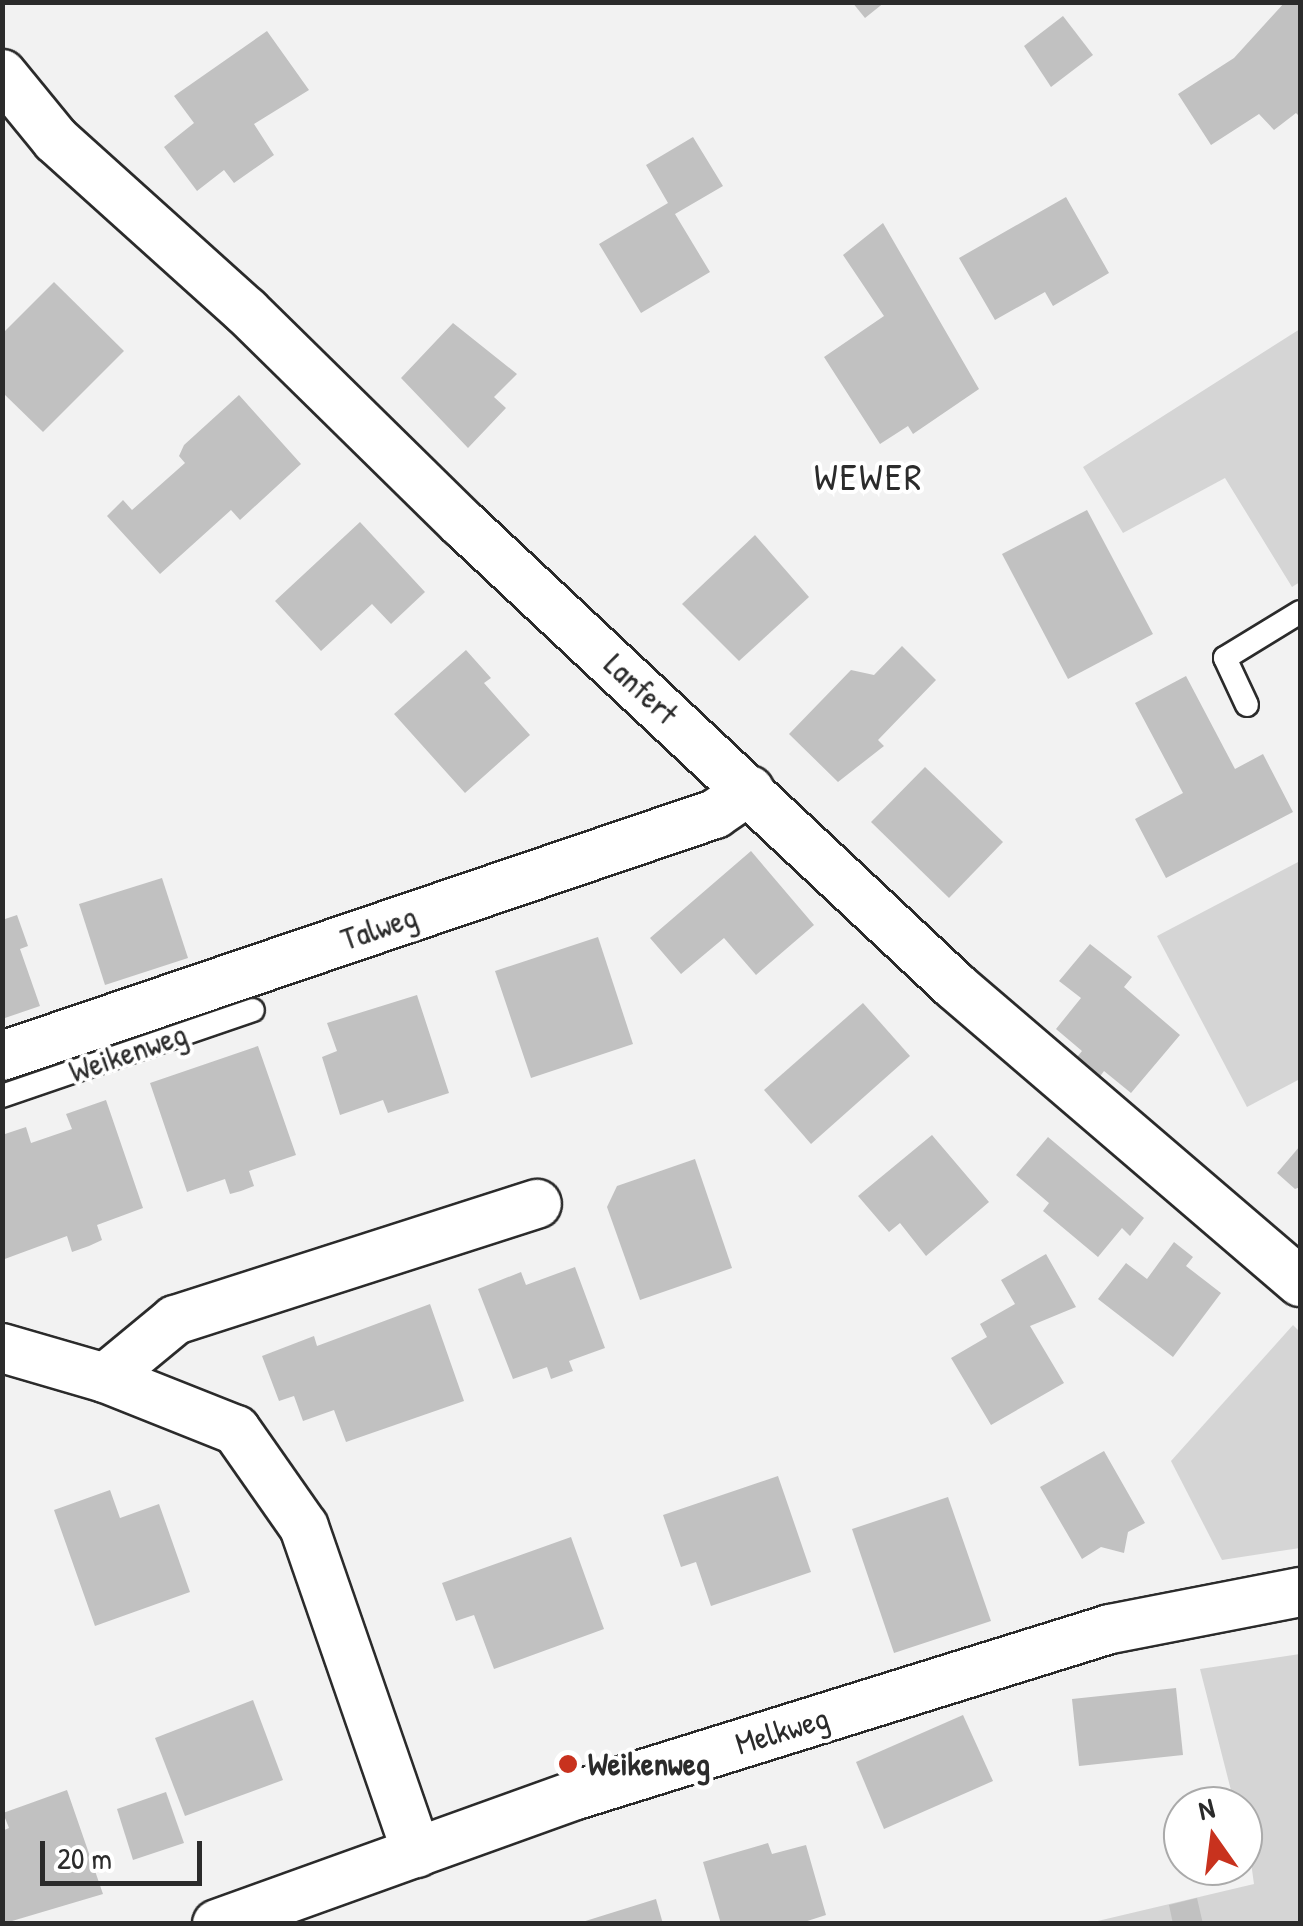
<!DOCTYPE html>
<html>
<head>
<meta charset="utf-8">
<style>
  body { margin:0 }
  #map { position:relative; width:1303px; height:1926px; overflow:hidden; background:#f2f2f2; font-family:"Patrick Hand",sans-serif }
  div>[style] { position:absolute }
  .green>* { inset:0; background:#d5d5d5 }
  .building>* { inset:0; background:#c1c1c1 }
  .roads { filter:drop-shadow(2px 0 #2b2b2b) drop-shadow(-2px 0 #2b2b2b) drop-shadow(0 2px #2b2b2b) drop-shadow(0 -2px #2b2b2b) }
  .service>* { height:22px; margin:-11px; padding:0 11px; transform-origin:11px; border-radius:11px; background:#fff }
  .minor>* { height:48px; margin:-24px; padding:0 24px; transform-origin:24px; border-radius:24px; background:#fff }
  .dots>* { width:28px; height:28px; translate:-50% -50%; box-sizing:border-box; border:5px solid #fff; border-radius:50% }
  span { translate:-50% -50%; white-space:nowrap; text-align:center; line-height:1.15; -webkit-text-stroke:8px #fff; paint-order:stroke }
  .street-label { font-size:32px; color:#2b2b2b }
  .poi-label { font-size:32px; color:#2b2b2b; font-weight:700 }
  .left { translate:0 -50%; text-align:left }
  .quarter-label { font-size:38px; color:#2b2b2b; letter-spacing:2.5px }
  .frame { position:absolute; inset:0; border:5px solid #2b2b2b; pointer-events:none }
  .north { position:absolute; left:1163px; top:1786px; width:100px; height:100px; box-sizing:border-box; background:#fff; border:2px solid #aaa; border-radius:50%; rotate:346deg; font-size:28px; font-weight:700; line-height:40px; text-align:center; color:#2b2b2b }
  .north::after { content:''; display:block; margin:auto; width:35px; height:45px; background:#c8321e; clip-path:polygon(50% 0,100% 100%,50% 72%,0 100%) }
  .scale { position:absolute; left:40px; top:1841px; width:162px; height:45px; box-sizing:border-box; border:5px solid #2b2b2b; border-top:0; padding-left:12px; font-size:30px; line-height:35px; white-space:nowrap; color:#2b2b2b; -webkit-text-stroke:8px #fff; paint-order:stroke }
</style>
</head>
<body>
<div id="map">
  <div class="green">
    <i style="clip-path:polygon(1300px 329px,1300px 582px,1292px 587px,1225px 478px,1123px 533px,1083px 467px)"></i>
    <i style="clip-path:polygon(1300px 861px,1300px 1079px,1247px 1107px,1157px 936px)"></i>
    <i style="clip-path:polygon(1293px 1325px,1300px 1332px,1300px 1548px,1222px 1560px,1171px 1461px)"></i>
    <i style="clip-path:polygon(1300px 1654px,1300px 1923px,1085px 1924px,1254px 1884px,1243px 1806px,1235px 1806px,1200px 1669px)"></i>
  </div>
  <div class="building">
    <i style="clip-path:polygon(852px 2px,885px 2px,865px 18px)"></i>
    <i style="clip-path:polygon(1285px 2px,1300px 5px,1300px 117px,1296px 113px,1274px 130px,1259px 114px,1211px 145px,1178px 94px,1234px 58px)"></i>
    <i style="clip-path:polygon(1063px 16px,1093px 55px,1051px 87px,1024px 46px)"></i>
    <i style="clip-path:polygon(267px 31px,309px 90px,254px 124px,274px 155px,234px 183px,224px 170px,197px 191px,164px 147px,194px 123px,174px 96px)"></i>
    <i style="clip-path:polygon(693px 137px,723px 186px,675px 214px,710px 272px,641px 313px,599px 244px,668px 203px,646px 165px)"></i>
    <i style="clip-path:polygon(1066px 197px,1109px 273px,1053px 306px,1045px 292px,995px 320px,959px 258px)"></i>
    <i style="clip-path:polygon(883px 223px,979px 389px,913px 434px,908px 426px,880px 444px,824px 357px,884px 316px,843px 255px)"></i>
    <i style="clip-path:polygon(54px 282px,124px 351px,43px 432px,2px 392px,2px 334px)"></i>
    <i style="clip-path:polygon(453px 323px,517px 374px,494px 397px,506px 408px,468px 448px,401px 378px)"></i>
    <i style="clip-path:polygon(239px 395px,301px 464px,240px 520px,231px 510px,160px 574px,107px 516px,123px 500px,132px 510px,185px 463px,179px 456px,184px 445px)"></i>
    <i style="clip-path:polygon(1087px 510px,1153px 634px,1068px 679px,1002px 554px)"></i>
    <i style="clip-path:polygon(360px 522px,425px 592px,391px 624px,372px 604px,321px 651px,275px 601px)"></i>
    <i style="clip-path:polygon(755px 535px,809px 597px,739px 661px,682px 604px)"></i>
    <i style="clip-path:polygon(902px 646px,936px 680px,878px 740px,884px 746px,838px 782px,789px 734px,851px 670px,874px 675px)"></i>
    <i style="clip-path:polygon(466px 650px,491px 678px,484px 683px,530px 735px,465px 793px,394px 714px)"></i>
    <i style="clip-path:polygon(1186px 676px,1235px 769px,1263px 754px,1293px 812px,1166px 878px,1135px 819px,1183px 793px,1135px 703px)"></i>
    <i style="clip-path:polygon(925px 767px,1003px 842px,949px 898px,871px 822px)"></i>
    <i style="clip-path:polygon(751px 851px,814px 925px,756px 975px,724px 938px,681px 974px,650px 938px)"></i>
    <i style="clip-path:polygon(162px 878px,188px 958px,105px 985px,79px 904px)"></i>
    <i style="clip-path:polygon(17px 915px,28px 946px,20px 949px,40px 1006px,2px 1019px,2px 920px)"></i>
    <i style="clip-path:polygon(598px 937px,633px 1044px,531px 1078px,495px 971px)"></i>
    <i style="clip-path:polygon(1090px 944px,1132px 977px,1124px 987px,1180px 1035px,1131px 1093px,1104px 1071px,1096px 1082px,1073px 1062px,1082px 1051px,1056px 1029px,1081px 998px,1059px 981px)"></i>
    <i style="clip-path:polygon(417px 995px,449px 1093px,388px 1113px,383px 1100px,340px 1115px,322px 1057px,337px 1051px,327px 1023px)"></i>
    <i style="clip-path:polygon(863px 1003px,910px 1056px,811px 1144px,764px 1090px)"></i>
    <i style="clip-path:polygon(258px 1046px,296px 1155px,249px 1171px,254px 1186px,241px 1191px,230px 1194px,225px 1179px,187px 1192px,150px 1083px)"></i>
    <i style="clip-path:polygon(106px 1100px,143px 1208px,97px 1225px,102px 1240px,89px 1246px,72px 1252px,67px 1236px,2px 1260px,2px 1135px,26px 1127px,31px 1143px,72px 1129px,66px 1114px)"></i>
    <i style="clip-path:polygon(932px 1135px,989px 1202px,926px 1256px,900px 1223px,889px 1232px,858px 1196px)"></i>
    <i style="clip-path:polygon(1048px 1137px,1144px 1218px,1130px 1236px,1122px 1228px,1098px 1257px,1043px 1211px,1049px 1203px,1016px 1175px)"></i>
    <i style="clip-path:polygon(1300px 1146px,1300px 1187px,1295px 1189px,1277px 1173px)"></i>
    <i style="clip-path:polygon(695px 1159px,732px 1268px,640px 1300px,607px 1207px,617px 1186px)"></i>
    <i style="clip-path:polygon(1174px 1242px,1193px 1257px,1186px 1266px,1221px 1293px,1173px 1357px,1098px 1299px,1126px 1263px,1147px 1279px)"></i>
    <i style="clip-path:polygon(1046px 1254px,1076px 1307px,1030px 1326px,1064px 1383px,991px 1425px,951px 1358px,987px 1337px,980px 1324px,1015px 1304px,1001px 1280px)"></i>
    <i style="clip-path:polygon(575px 1267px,605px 1348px,569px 1361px,573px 1371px,551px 1379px,547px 1367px,513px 1379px,478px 1289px,521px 1272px,526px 1285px)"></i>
    <i style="clip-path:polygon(430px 1304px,464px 1401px,346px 1442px,334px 1410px,303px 1421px,294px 1396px,279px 1401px,262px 1356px,314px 1336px,317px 1346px)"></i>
    <i style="clip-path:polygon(1104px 1451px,1145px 1523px,1128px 1532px,1124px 1553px,1101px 1547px,1082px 1559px,1040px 1487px)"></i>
    <i style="clip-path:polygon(778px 1476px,811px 1572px,711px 1606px,696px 1562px,681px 1567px,663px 1515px)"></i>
    <i style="clip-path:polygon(110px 1490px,120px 1518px,159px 1504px,190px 1592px,95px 1626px,54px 1510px)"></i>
    <i style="clip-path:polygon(948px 1497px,991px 1621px,894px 1653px,852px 1529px)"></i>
    <i style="clip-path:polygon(571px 1537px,604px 1629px,494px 1669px,474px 1615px,456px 1621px,442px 1583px)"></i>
    <i style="clip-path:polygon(1176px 1688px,1183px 1755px,1079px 1766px,1072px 1699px)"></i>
    <i style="clip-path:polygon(253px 1700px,283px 1780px,185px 1816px,155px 1738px)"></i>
    <i style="clip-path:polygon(963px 1715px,993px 1781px,884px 1829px,856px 1762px)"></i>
    <i style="clip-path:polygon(67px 1790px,103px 1894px,2px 1924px,2px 1831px,9px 1828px,3px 1813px)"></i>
    <i style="clip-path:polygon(166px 1792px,184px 1843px,133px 1860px,117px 1809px)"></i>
    <i style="clip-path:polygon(768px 1843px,772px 1854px,806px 1845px,826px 1915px,798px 1924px,721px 1924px,703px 1862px)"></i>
    <i style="clip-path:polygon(1197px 1898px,1203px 1924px,1173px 1924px,1169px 1905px)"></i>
    <i style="clip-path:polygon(656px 1899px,663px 1924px,580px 1924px,579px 1923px)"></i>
  </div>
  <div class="roads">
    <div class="service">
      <i style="left:1247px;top:705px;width:52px;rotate:-115.1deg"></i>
      <i style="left:1225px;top:658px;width:88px;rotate:-31.5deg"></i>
      <i style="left:2px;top:1096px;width:265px;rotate:-18.9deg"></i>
    </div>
    <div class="minor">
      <i style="left:2px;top:74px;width:85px;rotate:50.7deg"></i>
      <i style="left:56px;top:140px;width:256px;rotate:42deg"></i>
      <i style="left:246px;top:311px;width:303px;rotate:44.5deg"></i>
      <i style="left:462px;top:523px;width:676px;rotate:43.2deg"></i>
      <i style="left:955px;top:986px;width:455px;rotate:40.6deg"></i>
      <i style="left:2px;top:1056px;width:753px;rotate:-18.75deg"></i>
      <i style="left:715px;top:814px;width:42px;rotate:-34.4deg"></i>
      <i style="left:2px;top:1348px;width:107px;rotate:16.2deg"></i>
      <i style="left:105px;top:1378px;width:141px;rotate:21.7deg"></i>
      <i style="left:236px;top:1430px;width:118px;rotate:55deg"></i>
      <i style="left:304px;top:1527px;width:345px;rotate:70.9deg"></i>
      <i style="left:105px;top:1378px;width:91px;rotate:-39.6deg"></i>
      <i style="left:175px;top:1320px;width:380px;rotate:-17.8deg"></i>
      <i style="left:217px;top:1924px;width:381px;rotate:-19.8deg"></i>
      <i style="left:576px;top:1795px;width:559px;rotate:-17.27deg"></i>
      <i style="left:1110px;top:1629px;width:194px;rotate:-11deg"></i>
    </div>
  </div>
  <div class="dots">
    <i style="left:568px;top:1764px;background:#c8321e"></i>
  </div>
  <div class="street-label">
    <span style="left:641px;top:689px;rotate:43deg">Lanfert</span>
    <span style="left:379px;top:928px;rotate:-19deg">Talweg</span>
    <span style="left:128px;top:1053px;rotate:-19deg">Weikenweg</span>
    <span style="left:782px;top:1731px;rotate:-17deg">Melkweg</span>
  </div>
  <div class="poi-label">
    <span class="left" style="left:588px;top:1764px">Weikenweg</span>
  </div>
  <div class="quarter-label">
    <span style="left:869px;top:477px">WEWER</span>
  </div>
  <div class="frame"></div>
  <div class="north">N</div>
  <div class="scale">20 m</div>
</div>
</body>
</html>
